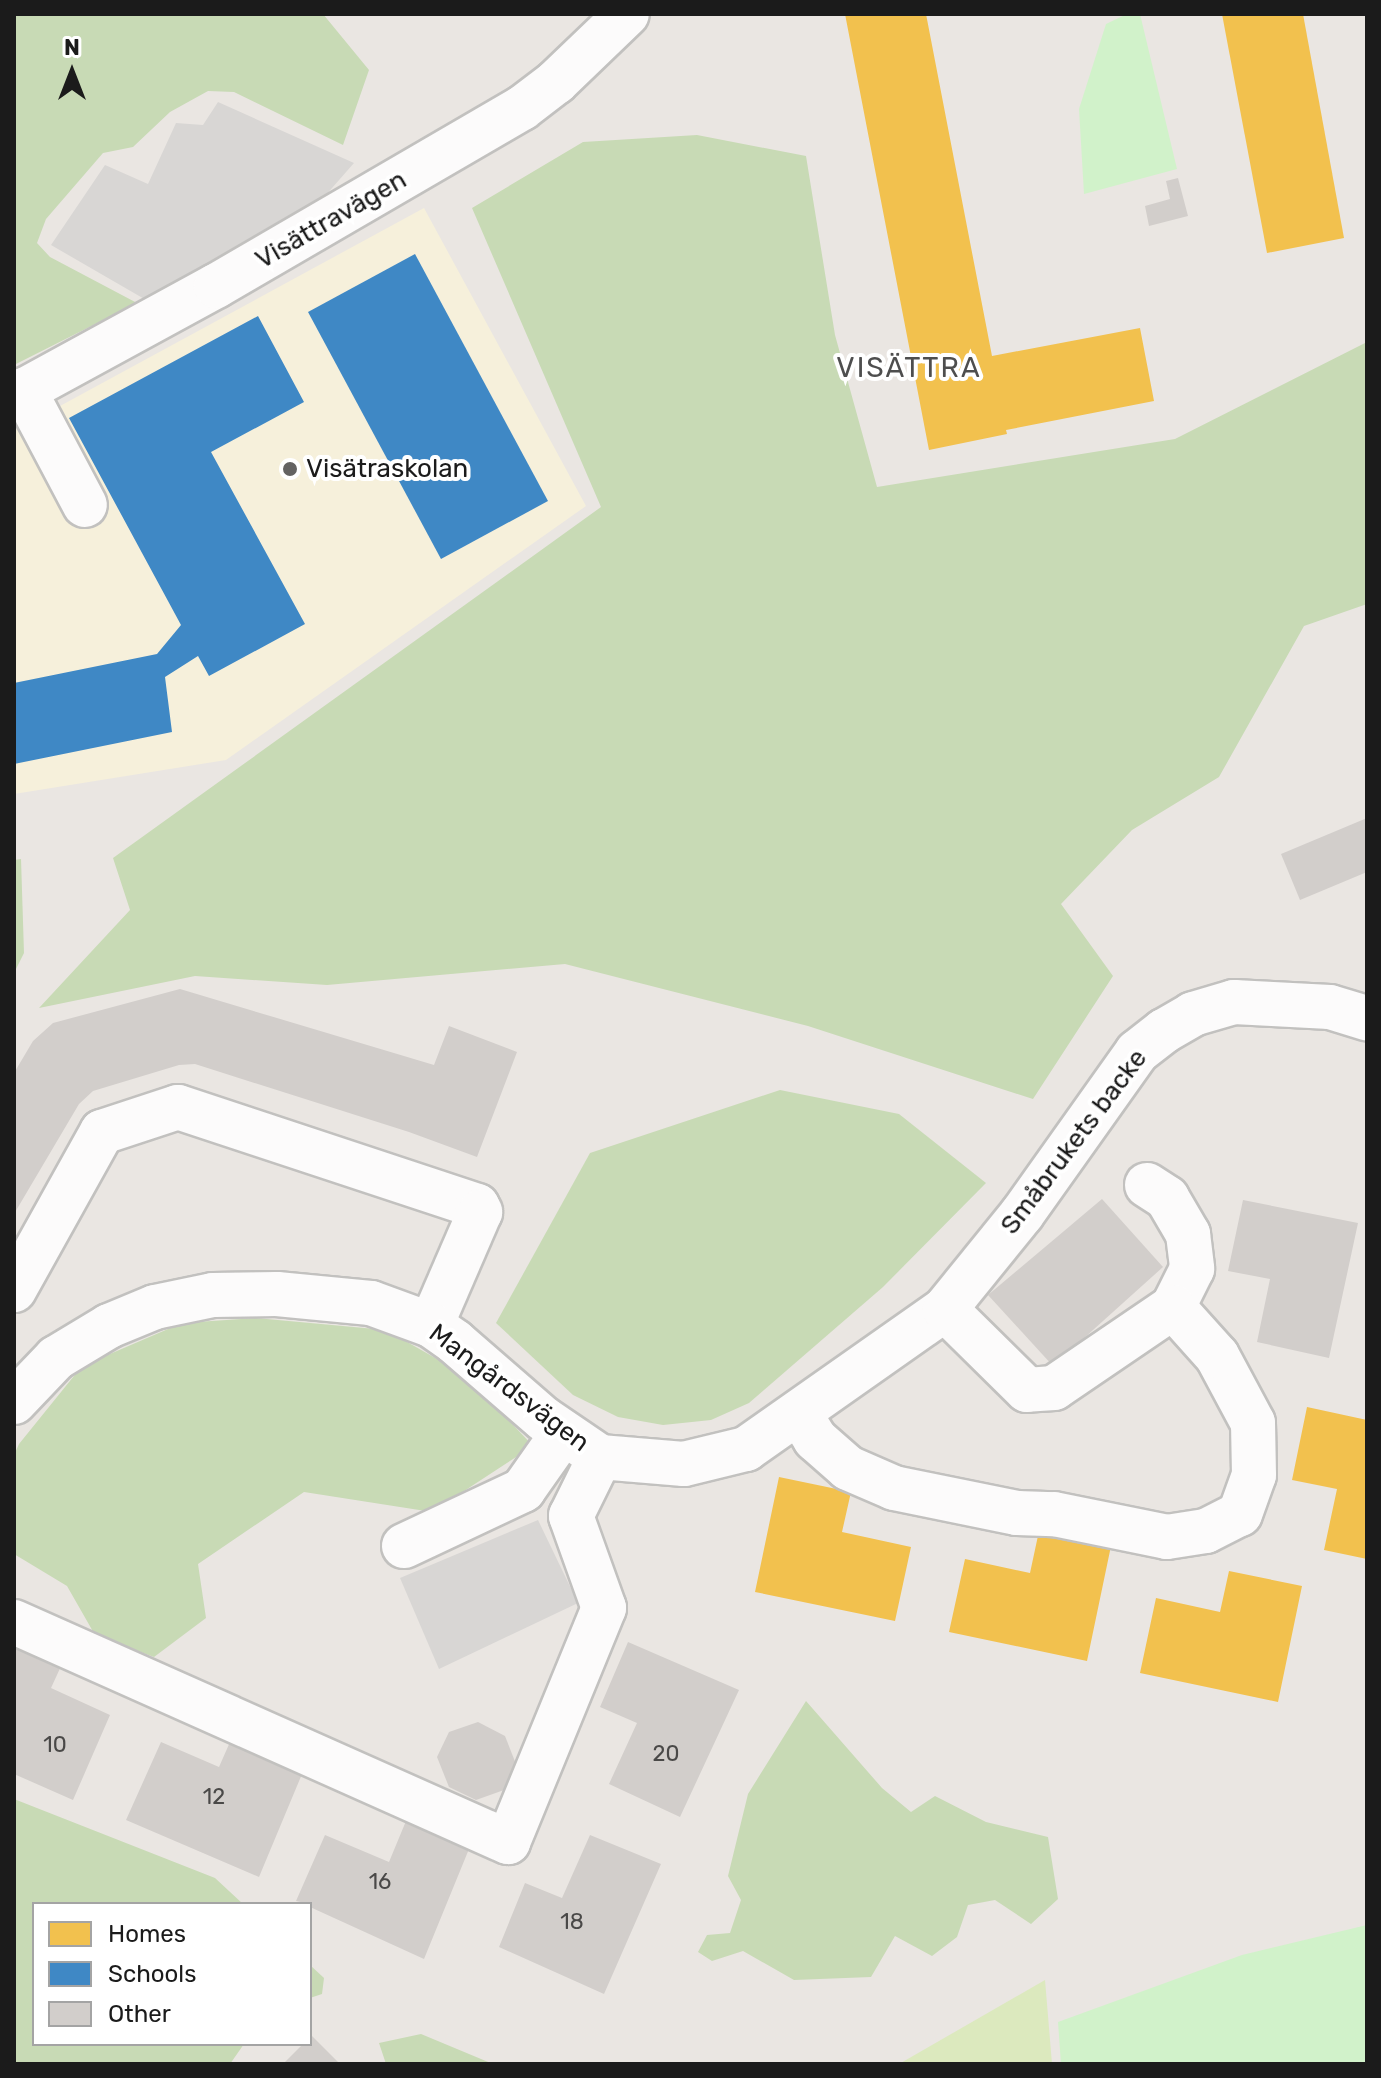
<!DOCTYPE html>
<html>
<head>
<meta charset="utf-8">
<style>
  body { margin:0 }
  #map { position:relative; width:1381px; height:2078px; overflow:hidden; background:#eae6e2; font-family:Rubik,sans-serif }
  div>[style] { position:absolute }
  .education>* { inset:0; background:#f6f0db }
  .religious>* { inset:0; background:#d8d6d4 }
  .grass>* { inset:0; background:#dce9be }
  .forest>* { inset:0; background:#c8dab5 }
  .park>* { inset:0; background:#d1f2ca }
  .homes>* { inset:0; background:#f2c14e }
  .schools>* { inset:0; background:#3f88c5 }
  .building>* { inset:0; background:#d2cecb }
  .roads { filter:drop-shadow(2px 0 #c2c1bf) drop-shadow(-2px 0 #c2c1bf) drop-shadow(0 2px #c2c1bf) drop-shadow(0 -2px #c2c1bf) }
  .minor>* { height:44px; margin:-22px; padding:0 22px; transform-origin:22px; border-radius:22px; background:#fcfbfb }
  .dots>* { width:22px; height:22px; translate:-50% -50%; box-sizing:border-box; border:4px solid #fff; border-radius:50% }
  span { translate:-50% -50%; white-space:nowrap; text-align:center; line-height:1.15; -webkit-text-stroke:8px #fff; paint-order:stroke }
  .number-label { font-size:22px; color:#4a4948 }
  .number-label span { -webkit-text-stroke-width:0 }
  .street-label { font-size:26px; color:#1b1b1b }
  .poi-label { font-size:26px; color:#1b1b1b }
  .left { translate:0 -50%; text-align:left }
  .neighbourhood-label { font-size:28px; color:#4e4e4e; letter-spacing:2px }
  .frame { position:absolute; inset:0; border:16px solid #1b1b1b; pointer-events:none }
  .legend { position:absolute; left:32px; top:1902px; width:280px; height:144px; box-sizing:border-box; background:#fff; border:2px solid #a4a4a4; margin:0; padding:10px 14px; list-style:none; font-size:24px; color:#1b1b1b }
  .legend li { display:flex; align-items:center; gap:16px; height:40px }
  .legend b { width:40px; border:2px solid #a4a4a4 }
  .north { position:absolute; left:32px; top:32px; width:80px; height:80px; -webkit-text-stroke:6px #fff; paint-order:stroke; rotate:0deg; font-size:22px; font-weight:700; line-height:32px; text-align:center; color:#1b1b1b }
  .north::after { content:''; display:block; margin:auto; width:28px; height:36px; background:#1b1b1b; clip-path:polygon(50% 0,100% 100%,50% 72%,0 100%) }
</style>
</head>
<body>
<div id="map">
  <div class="education">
    <i style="clip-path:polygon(424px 208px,586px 506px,226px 760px,14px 794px,14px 431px)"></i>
  </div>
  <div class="religious">
    <i style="clip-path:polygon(218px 102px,354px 163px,303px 221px,153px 304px,51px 245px,105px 165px,148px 184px,176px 123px,203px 125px)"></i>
    <i style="clip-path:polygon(538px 1520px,578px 1603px,439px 1669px,400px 1578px)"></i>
  </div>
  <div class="grass">
    <i style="clip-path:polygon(1045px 1980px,1052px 2064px,899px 2064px)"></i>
  </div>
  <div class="forest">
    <i style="clip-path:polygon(14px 14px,323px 14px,369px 70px,343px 145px,234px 92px,208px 91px,170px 112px,133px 147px,103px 153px,46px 219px,37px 243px,50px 257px,137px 303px,14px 365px)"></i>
    <i style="clip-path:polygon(697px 135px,806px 156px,835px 335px,877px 487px,1175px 439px,1367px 342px,1367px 604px,1304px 626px,1219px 777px,1132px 830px,1061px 904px,1113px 976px,1033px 1099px,808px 1026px,565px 964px,327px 985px,195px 976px,39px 1008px,130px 910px,113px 858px,601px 507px,472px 208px,583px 142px)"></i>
    <i style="clip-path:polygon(21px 859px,24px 953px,14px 973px,14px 860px)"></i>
    <i style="clip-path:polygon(780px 1090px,899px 1114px,986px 1183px,883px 1287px,749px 1403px,711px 1420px,663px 1425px,618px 1417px,573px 1395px,496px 1323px,590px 1153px)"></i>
    <i style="clip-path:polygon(256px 1318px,386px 1330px,467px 1376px,533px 1446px,432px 1512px,304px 1492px,198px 1564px,206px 1618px,154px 1657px,95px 1635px,67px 1586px,14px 1554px,14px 1455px,19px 1444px,82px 1366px,182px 1323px)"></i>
    <i style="clip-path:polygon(806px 1701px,882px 1788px,911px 1812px,935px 1796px,986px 1822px,1048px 1837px,1058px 1899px,1031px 1924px,995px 1900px,968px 1905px,957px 1937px,932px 1956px,895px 1936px,871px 1977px,794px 1980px,743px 1951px,712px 1961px,698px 1952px,707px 1935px,730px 1933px,741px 1900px,728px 1876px,748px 1794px)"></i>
    <i style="clip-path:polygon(14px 1799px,215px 1878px,243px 1904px,34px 1904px,34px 2044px,244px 2044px,230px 2064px,14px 2064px)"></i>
    <i style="clip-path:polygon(310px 1965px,324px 1978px,322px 1994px,310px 1998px)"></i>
    <i style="clip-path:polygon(421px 2034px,493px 2064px,386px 2064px,379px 2043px)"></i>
  </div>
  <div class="park">
    <i style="clip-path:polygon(1127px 14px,1140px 14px,1177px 169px,1084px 194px,1079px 109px,1106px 24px)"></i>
    <i style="clip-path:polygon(1367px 1925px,1367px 2064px,1061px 2064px,1058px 2022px,1242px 1955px)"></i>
  </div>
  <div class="homes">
    <i style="clip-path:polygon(845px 14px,926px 14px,992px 356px,1140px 328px,1154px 401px,1006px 430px,1007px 434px,929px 450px)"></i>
    <i style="clip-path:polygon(1222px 14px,1303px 14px,1344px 238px,1267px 253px)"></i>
    <i style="clip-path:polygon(1307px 1407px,1367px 1420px,1367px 1559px,1324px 1550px,1337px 1489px,1292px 1480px)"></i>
    <i style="clip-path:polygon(779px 1477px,851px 1492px,842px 1532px,911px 1547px,895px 1621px,755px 1592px)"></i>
    <i style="clip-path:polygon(1039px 1531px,1111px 1546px,1087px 1661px,949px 1632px,965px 1559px,1030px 1573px)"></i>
    <i style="clip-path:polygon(1229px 1571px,1302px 1586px,1278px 1702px,1140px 1673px,1156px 1598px,1220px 1612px)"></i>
  </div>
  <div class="schools">
    <i style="clip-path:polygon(415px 254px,548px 501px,441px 559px,308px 312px)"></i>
    <i style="clip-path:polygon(258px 316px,304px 402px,211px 452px,305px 624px,209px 676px,198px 656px,165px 677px,172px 732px,14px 764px,14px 683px,157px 654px,181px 625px,69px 418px)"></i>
  </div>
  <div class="building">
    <i style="clip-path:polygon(1178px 178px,1188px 216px,1149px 226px,1145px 206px,1170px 199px,1166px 181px)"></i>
    <i style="clip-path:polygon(1367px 818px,1367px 872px,1300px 900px,1281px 854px)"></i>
    <i style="clip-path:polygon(180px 989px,434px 1065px,449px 1026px,517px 1052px,477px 1157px,409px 1132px,195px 1064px,179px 1065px,93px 1091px,79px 1104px,14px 1214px,14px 1073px,33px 1041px,53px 1023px)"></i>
    <i style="clip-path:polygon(1102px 1199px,1163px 1267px,1053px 1366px,988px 1295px)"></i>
    <i style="clip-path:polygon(1243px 1200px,1358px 1223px,1329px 1358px,1257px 1342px,1270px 1279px,1228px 1271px)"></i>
    <i style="clip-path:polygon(628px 1642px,739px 1690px,680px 1817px,609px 1784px,637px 1723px,600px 1707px)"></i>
    <i style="clip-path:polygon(14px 1644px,62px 1664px,51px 1688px,110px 1715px,73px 1800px,14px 1774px)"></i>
    <i style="clip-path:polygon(478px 1722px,505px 1736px,516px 1764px,504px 1790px,476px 1800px,449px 1787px,437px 1757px,449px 1732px)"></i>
    <i style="clip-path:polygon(161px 1742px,219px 1767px,230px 1742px,302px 1774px,259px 1877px,126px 1820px)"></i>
    <i style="clip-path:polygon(406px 1821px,469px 1849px,424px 1959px,310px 1907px,310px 1904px,296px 1901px,325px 1835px,389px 1862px)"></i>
    <i style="clip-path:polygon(590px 1835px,661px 1864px,604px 1994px,499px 1947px,525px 1883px,562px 1898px)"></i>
    <i style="clip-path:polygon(310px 2034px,340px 2064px,283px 2064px,303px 2044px,310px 2044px)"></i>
  </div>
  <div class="roads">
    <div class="minor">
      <i style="left:24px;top:390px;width:130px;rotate:62.1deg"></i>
      <i style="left:14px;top:396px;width:230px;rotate:-28.6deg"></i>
      <i style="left:216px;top:286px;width:354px;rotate:-30.2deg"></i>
      <i style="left:522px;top:108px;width:43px;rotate:-37.4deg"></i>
      <i style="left:556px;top:82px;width:98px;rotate:-43.8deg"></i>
      <i style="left:1147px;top:1185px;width:24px;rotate:33deg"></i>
      <i style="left:1167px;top:1198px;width:42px;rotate:59.7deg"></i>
      <i style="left:1188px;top:1234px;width:35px;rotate:83deg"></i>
      <i style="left:1192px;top:1269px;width:42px;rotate:116.6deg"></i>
      <i style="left:14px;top:1290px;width:181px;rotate:-60.9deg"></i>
      <i style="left:102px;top:1132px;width:80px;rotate:-18.2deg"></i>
      <i style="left:178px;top:1107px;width:315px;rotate:18.3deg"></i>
      <i style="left:477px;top:1206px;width:7px;rotate:63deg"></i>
      <i style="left:480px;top:1212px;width:123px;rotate:113.4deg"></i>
      <i style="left:14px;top:1402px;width:61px;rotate:-46.3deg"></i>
      <i style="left:56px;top:1358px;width:62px;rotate:-31.1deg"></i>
      <i style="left:109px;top:1326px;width:50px;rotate:-22.4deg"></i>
      <i style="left:155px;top:1307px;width:59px;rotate:-11.7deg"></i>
      <i style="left:213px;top:1295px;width:64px;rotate:-0.9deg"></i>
      <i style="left:277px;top:1294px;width:94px;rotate:5.5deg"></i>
      <i style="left:371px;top:1303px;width:64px;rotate:20.1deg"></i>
      <i style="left:431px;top:1325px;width:29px;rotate:35deg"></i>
      <i style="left:455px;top:1342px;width:118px;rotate:40.9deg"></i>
      <i style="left:544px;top:1419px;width:68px;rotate:34.2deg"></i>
      <i style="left:600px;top:1457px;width:84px;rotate:4.8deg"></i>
      <i style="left:684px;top:1464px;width:64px;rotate:-13.6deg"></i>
      <i style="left:746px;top:1449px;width:243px;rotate:-35.1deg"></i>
      <i style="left:945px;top:1309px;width:122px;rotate:-51deg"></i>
      <i style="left:1022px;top:1214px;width:199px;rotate:-54.6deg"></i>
      <i style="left:1137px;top:1052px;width:34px;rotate:-38deg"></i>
      <i style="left:1164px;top:1031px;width:34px;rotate:-30deg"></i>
      <i style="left:1193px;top:1014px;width:43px;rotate:-16.3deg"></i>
      <i style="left:1234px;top:1002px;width:96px;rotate:3deg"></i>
      <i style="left:1330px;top:1007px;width:39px;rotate:17deg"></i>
      <i style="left:799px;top:1413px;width:31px;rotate:58deg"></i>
      <i style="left:815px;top:1439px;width:44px;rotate:41.3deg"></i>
      <i style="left:848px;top:1468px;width:50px;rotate:23.5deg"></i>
      <i style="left:894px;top:1488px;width:126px;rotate:11.5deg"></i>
      <i style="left:1017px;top:1513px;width:37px;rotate:2deg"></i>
      <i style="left:1054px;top:1514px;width:115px;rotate:11.5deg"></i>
      <i style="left:1167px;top:1537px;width:39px;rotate:-9deg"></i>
      <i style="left:1206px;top:1531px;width:38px;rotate:-27deg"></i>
      <i style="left:1240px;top:1514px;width:41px;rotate:-70.3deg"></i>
      <i style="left:1254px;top:1475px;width:52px;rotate:-91.1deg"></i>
      <i style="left:1253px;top:1423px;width:76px;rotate:-118.2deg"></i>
      <i style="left:1217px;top:1356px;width:66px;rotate:-131.9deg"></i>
      <i style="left:1173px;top:1307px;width:144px;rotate:145.8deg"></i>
      <i style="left:1054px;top:1388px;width:27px;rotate:176deg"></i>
      <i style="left:1027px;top:1390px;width:115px;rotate:-135.4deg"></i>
      <i style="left:404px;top:1546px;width:132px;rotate:-25.2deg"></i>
      <i style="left:523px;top:1490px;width:70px;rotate:-54.9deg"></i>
      <i style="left:14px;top:1622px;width:541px;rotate:24.01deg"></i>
      <i style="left:508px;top:1842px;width:253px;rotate:-67.7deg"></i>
      <i style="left:604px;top:1608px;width:98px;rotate:-109.7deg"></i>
      <i style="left:571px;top:1516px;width:66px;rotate:-63.8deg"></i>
    </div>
  </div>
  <div class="dots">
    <i style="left:290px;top:469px;background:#636261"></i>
  </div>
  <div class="number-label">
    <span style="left:55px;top:1745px">10</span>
    <span style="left:666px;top:1754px">20</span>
    <span style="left:214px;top:1797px">12</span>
    <span style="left:380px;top:1882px">16</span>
    <span style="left:572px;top:1922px">18</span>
  </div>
  <div class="street-label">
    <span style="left:331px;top:220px;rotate:-30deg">Visättravägen</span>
    <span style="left:1074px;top:1142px;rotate:-53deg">Småbrukets backe</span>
    <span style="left:509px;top:1388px;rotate:37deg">Mangårdsvägen</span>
  </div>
  <div class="poi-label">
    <span class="left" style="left:306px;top:469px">Visätraskolan</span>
  </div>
  <div class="neighbourhood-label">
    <span style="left:909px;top:368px">VISÄTTRA</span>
  </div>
  <div class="frame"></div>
  <ul class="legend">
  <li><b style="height:22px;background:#f2c14e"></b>Homes</li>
  <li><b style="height:22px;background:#3f88c5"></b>Schools</li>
  <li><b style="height:22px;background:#d2cecb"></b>Other</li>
  </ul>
  <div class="north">N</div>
</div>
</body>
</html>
